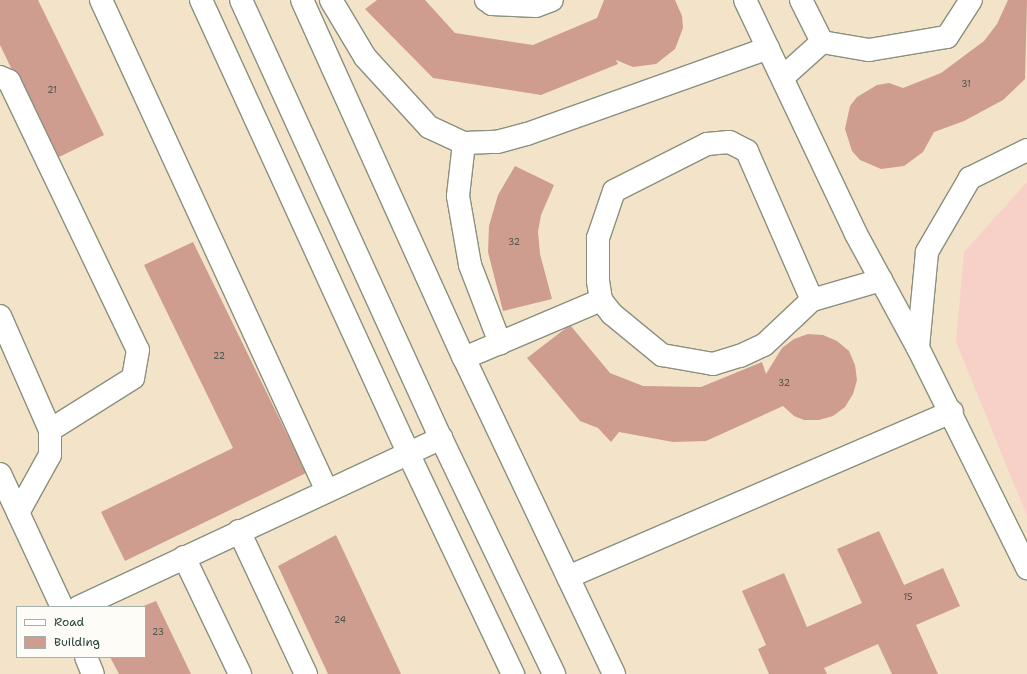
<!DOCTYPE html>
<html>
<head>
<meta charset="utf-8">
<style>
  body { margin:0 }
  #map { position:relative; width:1027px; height:674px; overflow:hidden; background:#f3e3c9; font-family:"Shantell Sans",sans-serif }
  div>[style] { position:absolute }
  .built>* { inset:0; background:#f7d1c8 }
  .building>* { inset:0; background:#ce9d8f }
  .roads { filter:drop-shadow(1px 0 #89907e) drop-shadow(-1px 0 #89907e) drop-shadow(0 1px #89907e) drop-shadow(0 -1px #89907e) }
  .minor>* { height:22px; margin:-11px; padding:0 11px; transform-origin:11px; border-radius:11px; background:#fff }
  span { translate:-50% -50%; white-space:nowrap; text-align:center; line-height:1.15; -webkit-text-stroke:3px #fdfcf7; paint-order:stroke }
  .number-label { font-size:9px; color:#4b554b }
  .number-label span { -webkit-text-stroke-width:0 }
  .legend { position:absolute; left:16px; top:606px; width:130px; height:52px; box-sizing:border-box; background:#fdfcf7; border:1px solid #a4b0a9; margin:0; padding:5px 7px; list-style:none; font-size:12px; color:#1f3d34 }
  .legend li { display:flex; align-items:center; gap:8px; height:20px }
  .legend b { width:20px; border:1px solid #a4b0a9 }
</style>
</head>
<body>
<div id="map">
  <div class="built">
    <i style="clip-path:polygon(1027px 182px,1027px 516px,956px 342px,964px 252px)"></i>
  </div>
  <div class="building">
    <i style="clip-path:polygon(0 0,38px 0,104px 135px,55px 159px,0 45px)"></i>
    <i style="clip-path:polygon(377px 0,425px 0,455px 33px,533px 45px,597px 18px,604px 0,675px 0,682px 16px,683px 28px,675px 49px,656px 64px,633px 67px,616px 60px,618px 64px,541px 95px,433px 78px,365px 9px)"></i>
    <i style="clip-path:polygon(1008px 0,1027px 0,1025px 79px,1003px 100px,964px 121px,934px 132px,923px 152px,904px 166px,881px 169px,860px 160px,852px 151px,845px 129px,850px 106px,857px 97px,877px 85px,889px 83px,903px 88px,941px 73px,984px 41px,997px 24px)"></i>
    <i style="clip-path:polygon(515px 166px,554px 185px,541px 215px,538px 232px,540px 254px,552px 299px,503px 311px,488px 252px,489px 226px,498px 195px)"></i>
    <i style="clip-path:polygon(193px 242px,306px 473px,125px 561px,101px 512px,233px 448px,144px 265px)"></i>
    <i style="clip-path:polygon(570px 325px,610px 373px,643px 386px,701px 387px,762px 362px,766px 374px,782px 348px,794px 339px,808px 334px,823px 335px,837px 341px,849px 351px,855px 365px,857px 380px,853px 394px,845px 407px,833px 416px,819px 420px,804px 420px,794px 416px,783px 406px,706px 441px,673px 442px,619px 432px,611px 442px,598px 428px,580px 421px,527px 358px)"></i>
    <i style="clip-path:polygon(879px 531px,904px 585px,943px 568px,960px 606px,916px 625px,938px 674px,892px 674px,878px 644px,824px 668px,827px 674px,769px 674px,758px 649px,766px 645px,742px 591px,784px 573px,807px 627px,862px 603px,837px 549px)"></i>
    <i style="clip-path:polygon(336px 535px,401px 674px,328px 674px,278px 566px)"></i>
    <i style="clip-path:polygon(156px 601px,191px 674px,119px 674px,110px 657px,145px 657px,145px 607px,141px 607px)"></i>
  </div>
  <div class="roads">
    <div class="minor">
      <i style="left:101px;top:0;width:538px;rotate:65.29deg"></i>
      <i style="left:201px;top:0;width:498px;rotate:65.4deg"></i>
      <i style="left:408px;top:453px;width:245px;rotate:64.6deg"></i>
      <i style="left:241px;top:0;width:482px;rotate:65.5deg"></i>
      <i style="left:441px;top:438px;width:262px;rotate:64.4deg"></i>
      <i style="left:302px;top:0;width:393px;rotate:65.7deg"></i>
      <i style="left:464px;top:358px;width:350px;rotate:64.6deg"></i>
      <i style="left:331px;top:0;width:66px;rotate:59.2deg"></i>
      <i style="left:365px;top:57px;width:95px;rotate:47.6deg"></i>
      <i style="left:429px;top:127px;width:38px;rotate:25deg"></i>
      <i style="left:464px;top:143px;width:33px;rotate:-2deg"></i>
      <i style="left:497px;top:142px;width:31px;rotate:-15deg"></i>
      <i style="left:527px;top:134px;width:256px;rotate:-19.6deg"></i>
      <i style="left:486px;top:0;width:7px;rotate:34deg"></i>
      <i style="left:492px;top:4px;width:44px;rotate:2.6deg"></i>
      <i style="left:536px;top:6px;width:17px;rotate:-21deg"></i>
      <i style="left:745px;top:0;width:259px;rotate:64.6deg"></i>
      <i style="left:856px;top:234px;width:130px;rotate:61.5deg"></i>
      <i style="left:801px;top:0;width:47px;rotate:63.4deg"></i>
      <i style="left:822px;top:42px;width:48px;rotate:9.7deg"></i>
      <i style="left:869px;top:50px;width:79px;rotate:-9.5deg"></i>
      <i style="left:947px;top:37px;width:44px;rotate:-57deg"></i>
      <i style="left:0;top:77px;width:10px;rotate:24deg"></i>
      <i style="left:9px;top:81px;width:298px;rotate:64.4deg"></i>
      <i style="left:138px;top:350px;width:28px;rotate:100deg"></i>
      <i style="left:133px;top:378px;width:98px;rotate:147.9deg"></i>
      <i style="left:783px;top:77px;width:52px;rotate:-41.9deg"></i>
      <i style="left:464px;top:143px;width:53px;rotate:96.5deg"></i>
      <i style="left:458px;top:196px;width:70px;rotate:80.1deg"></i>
      <i style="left:470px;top:265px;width:84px;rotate:69deg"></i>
      <i style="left:1027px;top:150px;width:64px;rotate:153.8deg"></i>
      <i style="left:970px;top:178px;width:86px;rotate:120.2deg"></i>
      <i style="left:927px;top:252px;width:96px;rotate:95.4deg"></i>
      <i style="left:918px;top:348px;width:246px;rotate:63.6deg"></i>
      <i style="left:812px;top:300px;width:163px;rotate:-113.6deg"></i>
      <i style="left:747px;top:151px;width:20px;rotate:-153deg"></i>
      <i style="left:729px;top:142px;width:22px;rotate:175deg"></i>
      <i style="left:707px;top:144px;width:104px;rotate:153.2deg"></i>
      <i style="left:614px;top:191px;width:50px;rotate:108.8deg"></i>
      <i style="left:598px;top:238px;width:43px;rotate:90deg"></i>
      <i style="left:598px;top:281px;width:19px;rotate:81deg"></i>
      <i style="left:601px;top:300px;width:18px;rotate:52deg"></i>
      <i style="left:612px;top:314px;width:65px;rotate:39.4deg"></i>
      <i style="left:662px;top:355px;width:52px;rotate:10deg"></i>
      <i style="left:713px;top:364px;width:28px;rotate:-17deg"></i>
      <i style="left:740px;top:356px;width:26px;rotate:-25deg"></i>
      <i style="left:764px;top:345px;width:66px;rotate:-43.2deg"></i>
      <i style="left:812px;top:300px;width:72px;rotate:-16.2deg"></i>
      <i style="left:0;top:316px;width:124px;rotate:66.3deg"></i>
      <i style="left:50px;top:430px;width:25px;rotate:90deg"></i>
      <i style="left:50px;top:455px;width:66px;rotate:118.9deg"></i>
      <i style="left:464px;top:358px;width:149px;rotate:-22.9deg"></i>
      <i style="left:0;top:474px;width:147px;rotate:65deg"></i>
      <i style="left:239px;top:531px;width:158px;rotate:64.9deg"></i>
      <i style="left:184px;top:557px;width:130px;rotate:64.4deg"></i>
      <i style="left:568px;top:577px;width:418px;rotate:-23.3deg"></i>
      <i style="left:79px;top:607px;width:400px;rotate:-25deg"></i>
      <i style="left:86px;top:657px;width:18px;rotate:68deg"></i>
    </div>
  </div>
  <div class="number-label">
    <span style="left:966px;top:84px">31</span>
    <span style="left:52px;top:90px">21</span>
    <span style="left:514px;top:242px">32</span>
    <span style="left:219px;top:356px">22</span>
    <span style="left:784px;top:383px">32</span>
    <span style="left:908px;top:597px">15</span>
    <span style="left:340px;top:620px">24</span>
    <span style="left:158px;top:632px">23</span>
  </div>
  <ul class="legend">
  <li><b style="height:5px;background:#fff"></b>Road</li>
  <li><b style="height:11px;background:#ce9d8f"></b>Building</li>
  </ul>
</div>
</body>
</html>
